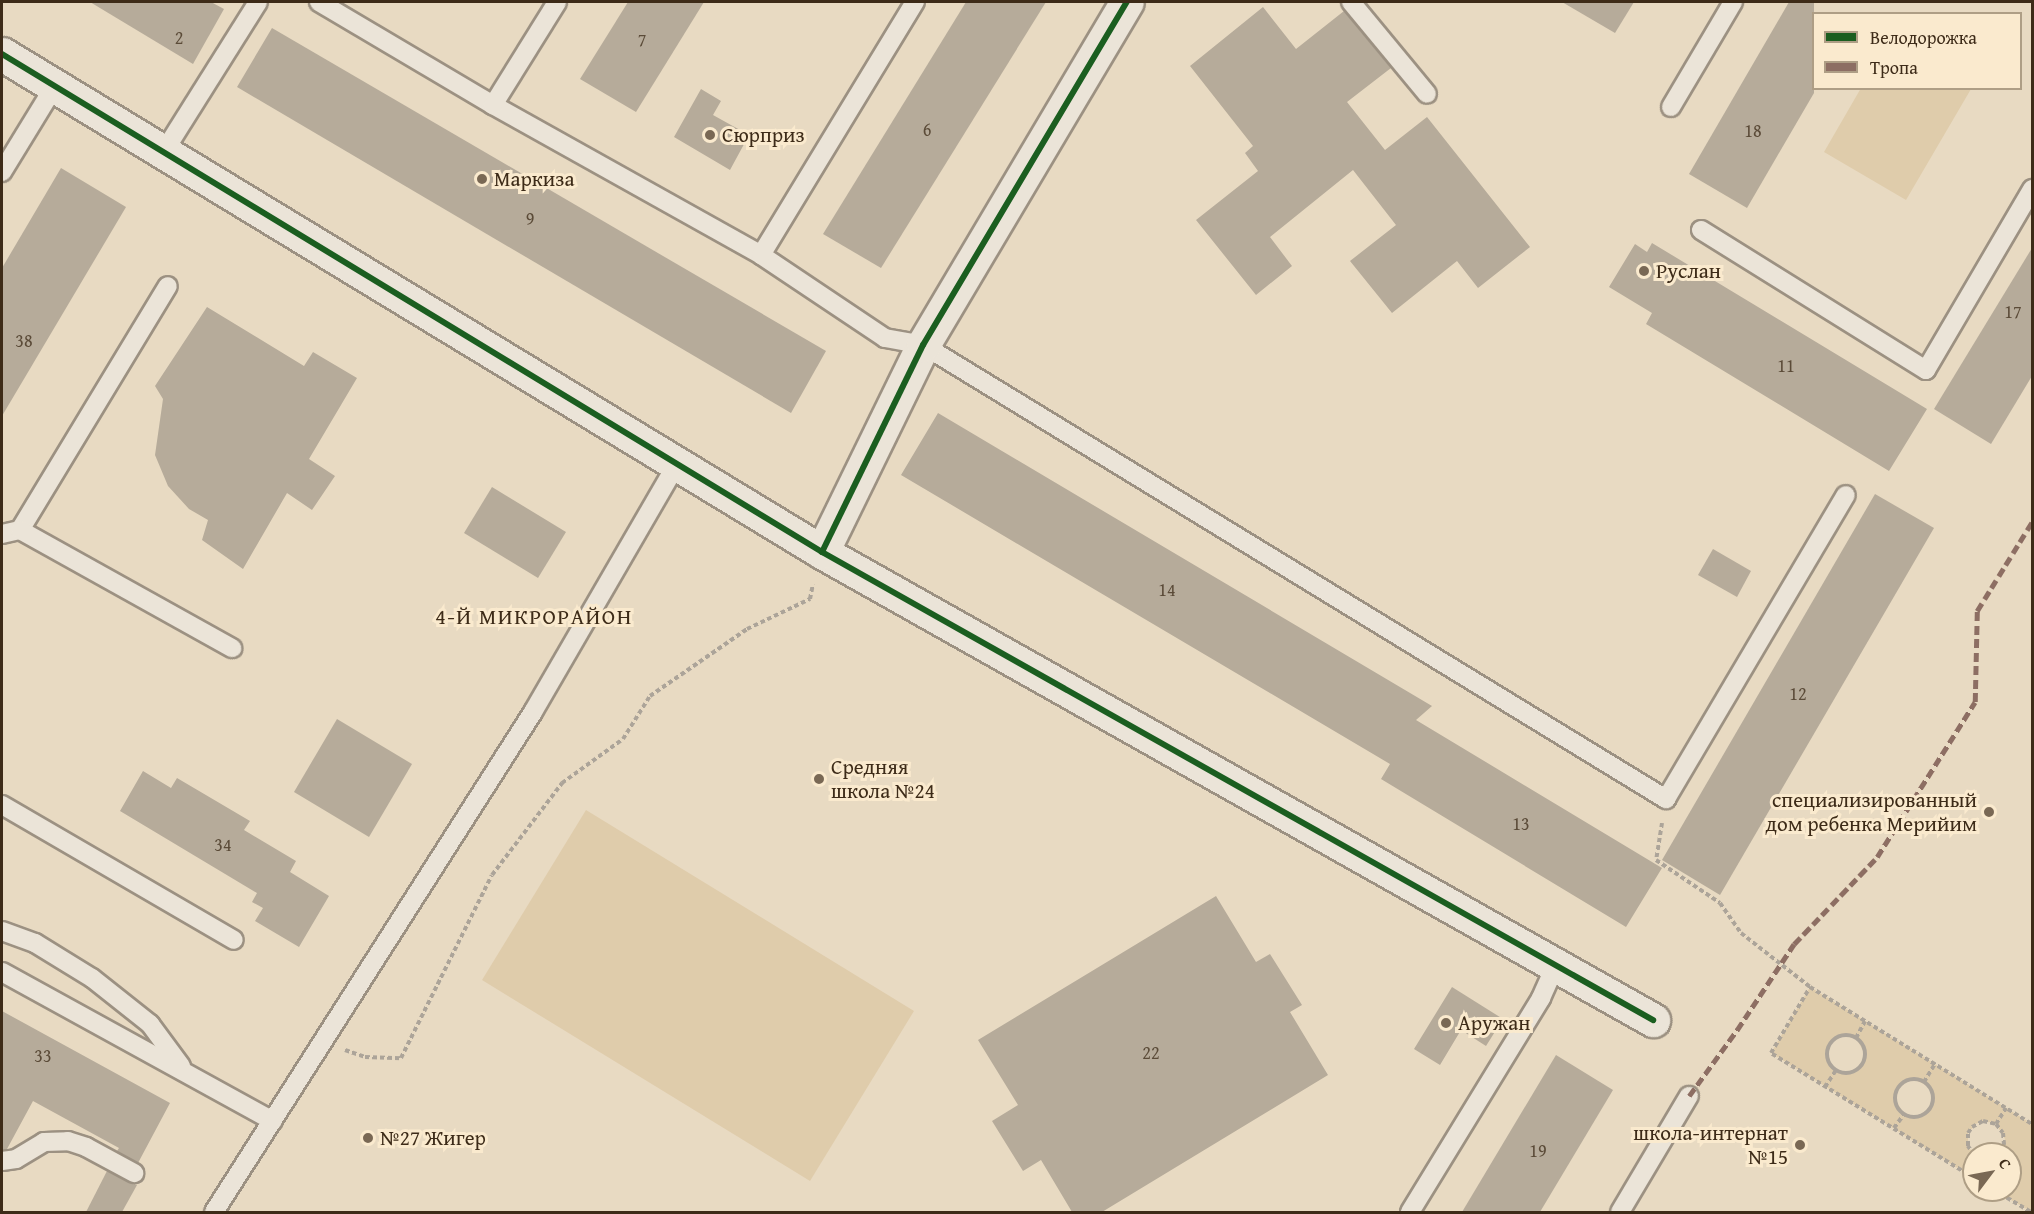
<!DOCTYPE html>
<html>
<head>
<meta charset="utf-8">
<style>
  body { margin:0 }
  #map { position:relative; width:2034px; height:1214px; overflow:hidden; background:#e8dac2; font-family:"Gentium Book Plus",serif }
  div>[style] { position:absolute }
  .green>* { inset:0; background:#dfccab }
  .building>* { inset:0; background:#b6ab9a }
  .path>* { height:4px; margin-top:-2px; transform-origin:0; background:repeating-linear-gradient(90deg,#aca499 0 4.5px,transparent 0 7.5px) }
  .path>.ring { margin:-2px; padding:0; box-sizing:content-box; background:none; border:4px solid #aca499; border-radius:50% }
  .roads { filter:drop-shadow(2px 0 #9c9182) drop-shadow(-2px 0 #9c9182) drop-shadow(0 2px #9c9182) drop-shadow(0 -2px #9c9182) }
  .lane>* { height:18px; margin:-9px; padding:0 9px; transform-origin:9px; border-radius:9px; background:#ebe4d8 }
  .street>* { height:33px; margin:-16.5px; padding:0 16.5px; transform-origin:16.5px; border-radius:16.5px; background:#ebe4d8 }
  .quiet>* { height:4.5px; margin-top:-2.25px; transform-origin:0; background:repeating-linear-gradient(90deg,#8d6e63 0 9px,transparent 0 13.5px) }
  .cycleway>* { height:6px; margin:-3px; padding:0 3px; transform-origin:3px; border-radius:3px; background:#1b5e20 }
  .dots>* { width:16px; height:16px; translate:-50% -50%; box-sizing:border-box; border:3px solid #faeace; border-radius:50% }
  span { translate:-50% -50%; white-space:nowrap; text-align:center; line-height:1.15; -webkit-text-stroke:6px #faeace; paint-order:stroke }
  .number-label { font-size:18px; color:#5b4b38 }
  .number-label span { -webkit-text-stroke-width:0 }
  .poi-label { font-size:21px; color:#3d2b18 }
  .left { translate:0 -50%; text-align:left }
  .right { translate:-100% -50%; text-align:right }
  .neighbourhood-label { font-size:22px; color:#3d2b18; letter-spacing:1.5px }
  .frame { position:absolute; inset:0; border:3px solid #3d2b18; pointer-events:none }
  .legend { position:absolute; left:1812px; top:12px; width:210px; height:78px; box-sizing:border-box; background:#faeace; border:2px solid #ae9e85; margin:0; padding:8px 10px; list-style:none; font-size:18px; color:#3d2b18 }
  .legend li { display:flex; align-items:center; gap:12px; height:30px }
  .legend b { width:30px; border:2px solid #ae9e85 }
  .north { position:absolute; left:1962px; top:1142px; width:60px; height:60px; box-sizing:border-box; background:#faeace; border:2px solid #ae9e85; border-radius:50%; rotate:58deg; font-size:16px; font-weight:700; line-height:24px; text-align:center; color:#3d2b18 }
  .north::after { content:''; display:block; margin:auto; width:21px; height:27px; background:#796854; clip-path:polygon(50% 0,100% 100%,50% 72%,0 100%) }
</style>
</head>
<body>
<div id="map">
  <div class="green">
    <i style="clip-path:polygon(1861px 88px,1971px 89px,1906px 200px,1824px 152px)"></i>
    <i style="clip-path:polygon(586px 810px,914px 1011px,810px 1181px,482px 980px)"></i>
    <i style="clip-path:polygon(evenodd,1810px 987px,2032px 1124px,2032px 1212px,1994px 1190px,2010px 1190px,2010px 1154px,1999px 1154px,2005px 1139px,1996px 1124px,1990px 1122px,1977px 1123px,1968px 1133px,1968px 1146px,1974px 1155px,1974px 1178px,1771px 1053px,1810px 987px,1844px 1035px,1856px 1038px,1865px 1054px,1860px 1066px,1848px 1073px,1835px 1070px,1827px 1055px,1829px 1044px,1844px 1035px,1810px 987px,1912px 1079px,1929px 1086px,1933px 1098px,1928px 1110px,1916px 1117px,1904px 1114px,1895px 1099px,1898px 1088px,1912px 1079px)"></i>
  </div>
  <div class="building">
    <i style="clip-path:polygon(90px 2px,211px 2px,224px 9px,193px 64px)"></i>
    <i style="clip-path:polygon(628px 2px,704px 2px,636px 112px,580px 79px)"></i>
    <i style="clip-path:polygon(966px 2px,1046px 2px,881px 268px,823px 234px)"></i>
    <i style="clip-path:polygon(1562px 2px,1634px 2px,1615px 33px)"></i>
    <i style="clip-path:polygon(1789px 2px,1814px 2px,1814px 93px,1747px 208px,1689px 174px)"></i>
    <i style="clip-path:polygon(1263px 7px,1296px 49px,1344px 11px,1391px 68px,1347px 102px,1385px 150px,1427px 117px,1530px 247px,1478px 288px,1457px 261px,1392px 313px,1350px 261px,1396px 225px,1353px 170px,1270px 237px,1292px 266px,1256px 295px,1196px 220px,1258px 171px,1245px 153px,1253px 146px,1190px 66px)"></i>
    <i style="clip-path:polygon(272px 28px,826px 351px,791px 413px,237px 87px)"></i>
    <i style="clip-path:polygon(701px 89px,721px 101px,713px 115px,749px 135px,730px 170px,674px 137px)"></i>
    <i style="clip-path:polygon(61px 168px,126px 207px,2px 416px,2px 268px)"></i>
    <i style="clip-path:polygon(1652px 243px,1927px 409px,1889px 471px,1646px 324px,1652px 313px,1609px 287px,1635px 244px,1647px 252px)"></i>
    <i style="clip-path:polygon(2032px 248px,2032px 376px,1991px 444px,1934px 409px)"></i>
    <i style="clip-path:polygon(207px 307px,304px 366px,313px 352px,357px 378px,309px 459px,335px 476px,312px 510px,287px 493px,243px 569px,202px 540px,208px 520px,189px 509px,168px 486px,155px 455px,163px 399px,155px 386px)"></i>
    <i style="clip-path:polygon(938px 413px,1432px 706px,1416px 720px,1662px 868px,1626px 927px,1381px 779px,1390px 764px,901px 475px)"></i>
    <i style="clip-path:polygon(492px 487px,566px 532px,538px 578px,464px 533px)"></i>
    <i style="clip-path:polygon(1875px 494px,1934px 528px,1720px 895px,1662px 860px)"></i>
    <i style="clip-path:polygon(1713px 549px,1751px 571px,1737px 597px,1698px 575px)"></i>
    <i style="clip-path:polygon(337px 719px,412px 764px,369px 837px,294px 792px)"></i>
    <i style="clip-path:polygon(143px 771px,171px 788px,177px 778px,250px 821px,244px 830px,296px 861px,290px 872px,329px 896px,299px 947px,255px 921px,263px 908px,252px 902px,257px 893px,120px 811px)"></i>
    <i style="clip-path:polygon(1216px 896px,1256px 962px,1270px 954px,1302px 1005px,1290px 1012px,1328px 1075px,1102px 1212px,1072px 1212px,1041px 1160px,1023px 1171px,992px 1121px,1018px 1105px,978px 1040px)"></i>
    <i style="clip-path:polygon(1452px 987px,1503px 1019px,1486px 1046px,1461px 1030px,1440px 1065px,1414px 1049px)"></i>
    <i style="clip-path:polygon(2px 1011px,170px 1103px,138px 1163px,117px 1151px,119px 1148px,33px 1101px,7px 1149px,2px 1150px)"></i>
    <i style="clip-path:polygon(1556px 1055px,1613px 1090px,1540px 1212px,1462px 1212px)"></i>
    <i style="clip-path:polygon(107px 1171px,137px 1185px,122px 1212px,86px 1212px)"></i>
  </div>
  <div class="path">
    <i style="left:1662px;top:823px;width:37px;rotate:99deg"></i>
    <i style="left:1656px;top:860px;width:77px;rotate:33.9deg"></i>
    <i style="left:1720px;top:903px;width:37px;rotate:55deg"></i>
    <i style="left:1741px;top:933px;width:88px;rotate:38deg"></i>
    <i class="ring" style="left:1827px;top:1035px;width:34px;height:34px"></i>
    <i style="left:1856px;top:1038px;width:19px;rotate:-62deg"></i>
    <i style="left:345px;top:1050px;width:21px;rotate:19deg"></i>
    <i style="left:365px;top:1057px;width:36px;rotate:2deg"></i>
    <i style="left:401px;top:1058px;width:204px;rotate:-63.6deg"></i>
    <i style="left:492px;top:875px;width:116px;rotate:-52.7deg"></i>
    <i style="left:562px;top:783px;width:75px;rotate:-35.8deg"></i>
    <i style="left:623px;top:739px;width:51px;rotate:-57.9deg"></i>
    <i style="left:650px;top:696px;width:118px;rotate:-34.6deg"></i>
    <i style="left:747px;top:629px;width:70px;rotate:-25.5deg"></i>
    <i style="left:810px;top:599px;width:15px;rotate:-79deg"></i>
    <i class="ring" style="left:1895px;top:1079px;width:34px;height:34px"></i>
    <i style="left:1924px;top:1082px;width:21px;rotate:-59deg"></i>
    <i style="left:1825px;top:1087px;width:20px;rotate:-57deg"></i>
    <i style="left:1996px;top:1124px;width:19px;rotate:-58deg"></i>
    <i style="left:1894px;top:1128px;width:17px;rotate:-54deg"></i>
    <i style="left:1974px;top:1155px;width:11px;rotate:-124deg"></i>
    <i style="left:1968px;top:1146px;width:13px;rotate:-90deg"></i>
    <i style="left:1968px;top:1133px;width:7px;rotate:-56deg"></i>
    <i style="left:1972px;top:1127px;width:13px;rotate:-29deg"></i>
    <i style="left:1983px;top:1121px;width:13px;rotate:13deg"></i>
    <i style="left:1996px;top:1124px;width:11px;rotate:52deg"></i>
    <i style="left:2003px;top:1133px;width:12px;rotate:85deg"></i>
    <i style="left:2004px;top:1145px;width:10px;rotate:119deg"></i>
    <i style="left:1966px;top:1172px;width:14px;rotate:-56deg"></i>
    <i style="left:1974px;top:1178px;width:238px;rotate:-148.4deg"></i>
    <i style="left:1771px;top:1053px;width:77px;rotate:-59.4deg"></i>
    <i style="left:1810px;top:987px;width:261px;rotate:31.7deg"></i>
    <i style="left:1994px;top:1190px;width:43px;rotate:30.7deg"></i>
  </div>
  <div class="roads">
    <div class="lane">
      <i style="left:319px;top:2px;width:202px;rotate:30.6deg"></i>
      <i style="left:493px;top:105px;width:307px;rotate:29.2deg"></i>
      <i style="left:761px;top:255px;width:149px;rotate:33.8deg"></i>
      <i style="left:885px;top:338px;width:39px;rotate:10deg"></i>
      <i style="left:923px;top:345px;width:871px;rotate:31.43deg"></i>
      <i style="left:1666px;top:799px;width:353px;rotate:-59.4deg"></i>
      <i style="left:1351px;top:2px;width:119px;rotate:50.4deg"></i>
      <i style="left:493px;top:105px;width:121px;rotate:-58.1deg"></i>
      <i style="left:1671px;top:107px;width:122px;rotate:-59.4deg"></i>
      <i style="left:163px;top:153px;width:178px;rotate:-57.8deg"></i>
      <i style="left:2px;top:172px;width:100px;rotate:-58.5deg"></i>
      <i style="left:1701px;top:230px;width:265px;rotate:31.9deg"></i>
      <i style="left:1926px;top:370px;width:210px;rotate:-59.6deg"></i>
      <i style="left:761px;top:255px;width:296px;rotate:-58.7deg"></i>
      <i style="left:20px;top:530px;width:285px;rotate:-58.8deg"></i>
      <i style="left:2px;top:534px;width:18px;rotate:-13deg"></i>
      <i style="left:20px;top:530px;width:243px;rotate:29.1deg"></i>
      <i style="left:2px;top:805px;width:268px;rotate:30.2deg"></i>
      <i style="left:2px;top:931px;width:35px;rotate:20deg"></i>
      <i style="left:35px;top:943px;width:67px;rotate:31.6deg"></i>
      <i style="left:92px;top:978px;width:74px;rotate:38.4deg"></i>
      <i style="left:150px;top:1024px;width:52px;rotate:53.6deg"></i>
      <i style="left:2px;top:972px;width:309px;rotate:28.8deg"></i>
      <i style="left:2px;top:1161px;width:14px;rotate:-8deg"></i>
      <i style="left:16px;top:1159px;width:33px;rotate:-31deg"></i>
      <i style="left:44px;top:1142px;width:24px;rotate:-2deg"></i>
      <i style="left:68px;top:1141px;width:19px;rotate:18deg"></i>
      <i style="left:86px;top:1147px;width:55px;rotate:28.4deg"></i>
      <i style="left:214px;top:1212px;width:593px;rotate:-57.46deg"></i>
      <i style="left:533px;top:712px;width:287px;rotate:-59.9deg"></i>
      <i style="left:1410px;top:1212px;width:251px;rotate:-58.5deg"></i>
      <i style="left:1541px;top:998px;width:36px;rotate:-66deg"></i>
      <i style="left:1620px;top:1212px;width:135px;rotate:-59.3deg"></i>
    </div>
    <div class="street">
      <i style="left:2px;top:54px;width:959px;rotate:31.27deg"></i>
      <i style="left:822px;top:552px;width:954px;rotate:29.39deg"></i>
      <i style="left:822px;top:552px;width:230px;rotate:-64deg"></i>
      <i style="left:923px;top:345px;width:399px;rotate:-59.3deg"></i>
    </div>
  </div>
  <div class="quiet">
    <i style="left:1689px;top:1096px;width:82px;rotate:-54deg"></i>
    <i style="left:1737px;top:1030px;width:103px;rotate:-56.5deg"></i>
    <i style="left:1794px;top:944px;width:120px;rotate:-46.3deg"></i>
    <i style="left:1877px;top:857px;width:183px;rotate:-57.7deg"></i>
    <i style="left:1975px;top:702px;width:91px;rotate:-88.7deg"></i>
    <i style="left:1977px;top:611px;width:105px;rotate:-58.3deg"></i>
  </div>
  <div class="cycleway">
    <i style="left:2px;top:54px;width:959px;rotate:31.27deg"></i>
    <i style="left:822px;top:552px;width:954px;rotate:29.39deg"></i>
    <i style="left:822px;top:552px;width:230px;rotate:-64deg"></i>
    <i style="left:923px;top:345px;width:399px;rotate:-59.3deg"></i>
  </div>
  <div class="dots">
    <i style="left:710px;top:135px;background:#796854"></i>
    <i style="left:482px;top:179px;background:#796854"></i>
    <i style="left:1644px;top:271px;background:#796854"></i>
    <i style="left:819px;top:779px;background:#796854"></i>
    <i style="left:1989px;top:812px;background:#796854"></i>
    <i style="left:1446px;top:1023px;background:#796854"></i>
    <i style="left:368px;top:1138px;background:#796854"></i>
    <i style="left:1800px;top:1145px;background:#796854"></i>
  </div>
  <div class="number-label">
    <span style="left:179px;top:38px">2</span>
    <span style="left:642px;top:40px">7</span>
    <span style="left:927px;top:130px">6</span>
    <span style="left:1753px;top:131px">18</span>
    <span style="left:530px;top:219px">9</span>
    <span style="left:2013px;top:312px">17</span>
    <span style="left:24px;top:341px">38</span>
    <span style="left:1786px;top:366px">11</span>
    <span style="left:1167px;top:590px">14</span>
    <span style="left:1798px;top:694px">12</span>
    <span style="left:1521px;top:824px">13</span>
    <span style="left:223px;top:845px">34</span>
    <span style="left:1151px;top:1053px">22</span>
    <span style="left:43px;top:1056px">33</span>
    <span style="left:1538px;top:1151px">19</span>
  </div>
  <div class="poi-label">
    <span class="left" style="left:722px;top:135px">Сюрприз</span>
    <span class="left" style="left:494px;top:179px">Маркиза</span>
    <span class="left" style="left:1656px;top:271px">Руслан</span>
    <span class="left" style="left:831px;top:779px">Средняя<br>школа №24</span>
    <span class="right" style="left:1977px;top:812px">специализированный<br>дом ребенка Мерийим</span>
    <span class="left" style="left:1458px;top:1023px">Аружан</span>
    <span class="right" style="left:1788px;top:1145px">школа-интернат<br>№15</span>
    <span class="left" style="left:380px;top:1138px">№27 Жигер</span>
  </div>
  <div class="neighbourhood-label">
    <span style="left:534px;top:617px">4-Й МИКРОРАЙОН</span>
  </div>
  <div class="frame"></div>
  <ul class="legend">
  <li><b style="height:8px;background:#1b5e20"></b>Велодорожка</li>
  <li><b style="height:8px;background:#8d6e63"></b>Тропа</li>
  </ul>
  <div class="north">С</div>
</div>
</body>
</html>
